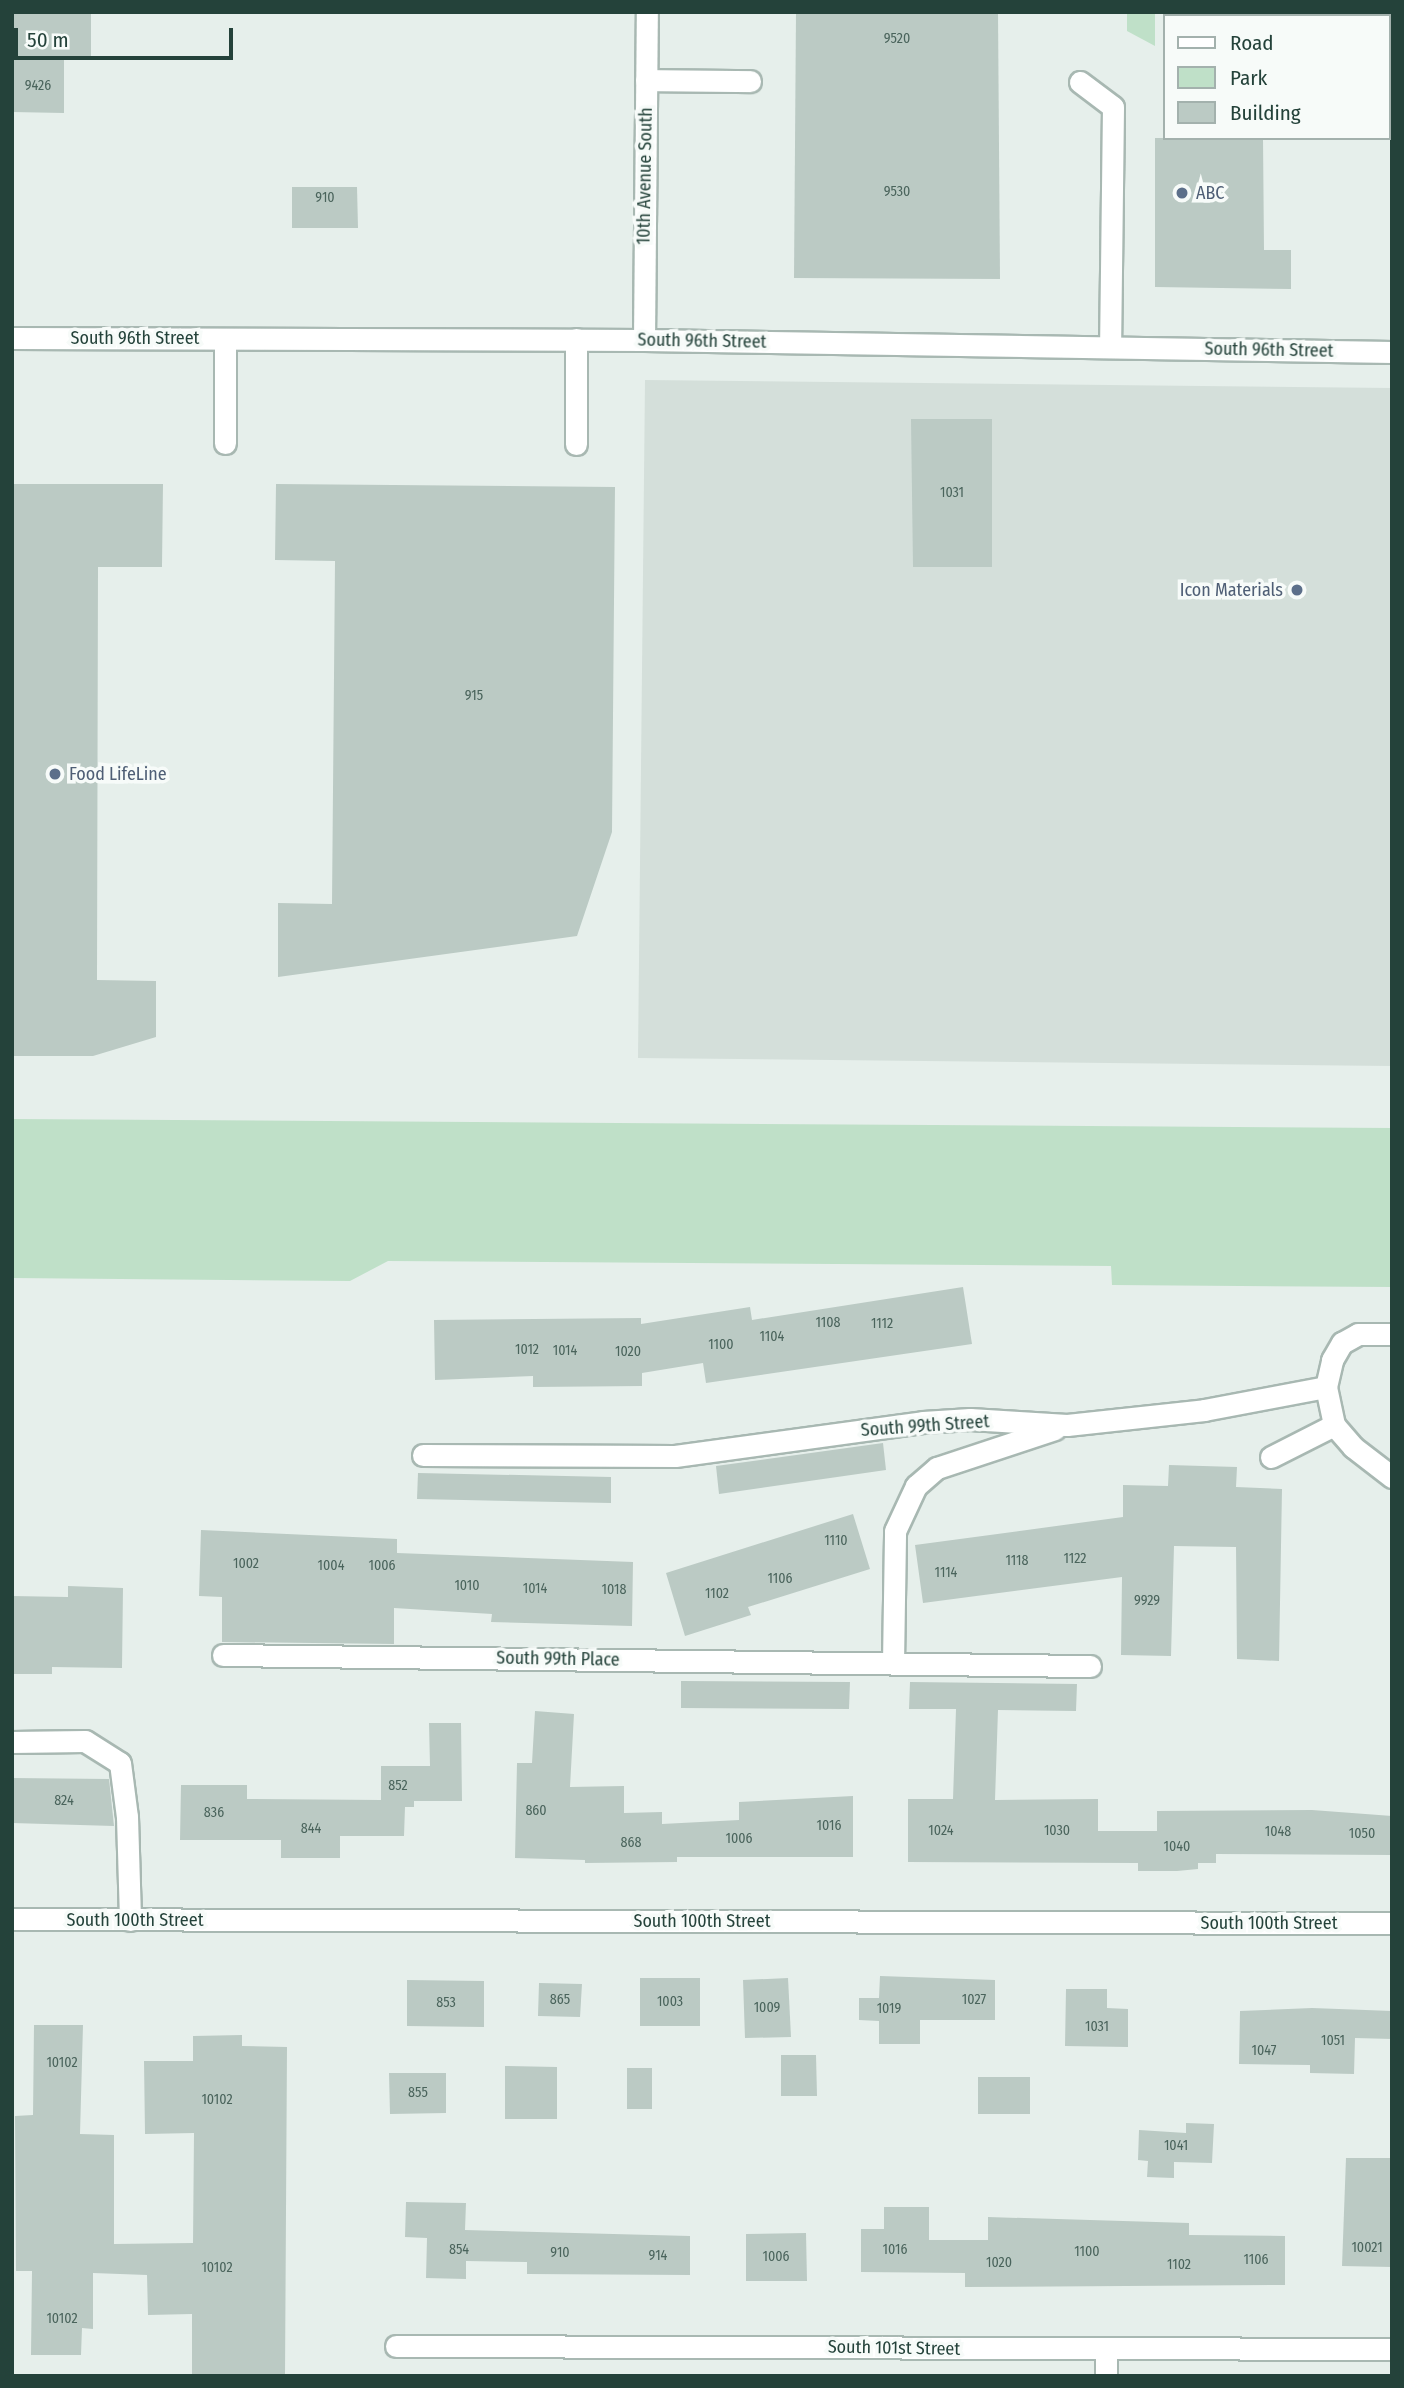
<!DOCTYPE html>
<html>
<head>
<meta charset="utf-8">
<style>
  body { margin:0 }
  #map { position:relative; width:1404px; height:2388px; overflow:hidden; background:#e6efeb; font-family:"Fira Sans Condensed",sans-serif }
  div>[style] { position:absolute }
  .built>* { inset:0; background:#d4dfda }
  .green>* { inset:0; background:#bfe0c8 }
  .building>* { inset:0; background:#bbcac4 }
  .roads { filter:drop-shadow(2px 0 #a8b8b2) drop-shadow(-2px 0 #a8b8b2) drop-shadow(0 2px #a8b8b2) drop-shadow(0 -2px #a8b8b2) }
  .minor>* { height:21px; margin:-10.5px; padding:0 10.5px; transform-origin:10.5px; border-radius:10.5px; background:#fff }
  .dots>* { width:19px; height:19px; translate:-50% -50%; box-sizing:border-box; border:4px solid #f7fbf9; border-radius:50% }
  span { translate:-50% -50%; white-space:nowrap; text-align:center; line-height:1.15; -webkit-text-stroke:7px #f7fbf9; paint-order:stroke }
  .number-label { font-size:14px; color:#4a645c }
  .number-label span { -webkit-text-stroke-width:0 }
  .street-label { font-size:18px; color:#24423a }
  .service-label { font-size:18px; color:#4e5e75 }
  .left { translate:0 -50%; text-align:left }
  .right { translate:-100% -50%; text-align:right }
  .frame { position:absolute; inset:0; border:14px solid #24423a; pointer-events:none }
  .legend { position:absolute; left:1163px; top:14px; width:228px; height:126px; box-sizing:border-box; background:#f7fbf9; border:2px solid #a3b1ad; margin:0; padding:9px 12px; list-style:none; font-size:21px; color:#24423a }
  .legend li { display:flex; align-items:center; gap:14px; height:35px }
  .legend b { width:35px; border:2px solid #a3b1ad }
  .scale { position:absolute; left:14px; top:28px; width:219px; height:32px; box-sizing:border-box; border:4px solid #24423a; border-top:0; padding-left:9px; font-size:21px; line-height:24px; white-space:nowrap; color:#24423a; -webkit-text-stroke:5px #f7fbf9; paint-order:stroke }
</style>
</head>
<body>
<div id="map">
  <div class="built">
    <i style="clip-path:polygon(645px 380px,1392px 388px,1392px 1066px,638px 1058px)"></i>
  </div>
  <div class="green">
    <i style="clip-path:polygon(1127px 12px,1155px 12px,1155px 46px,1127px 31px)"></i>
    <i style="clip-path:polygon(12px 1119px,1392px 1128px,1392px 1287px,1112px 1285px,1111px 1266px,388px 1261px,350px 1281px,12px 1278px)"></i>
  </div>
  <div class="building">
    <i style="clip-path:polygon(12px 12px,91px 12px,91px 59px,64px 59px,64px 113px,12px 112px)"></i>
    <i style="clip-path:polygon(796px 12px,998px 12px,1000px 279px,794px 278px)"></i>
    <i style="clip-path:polygon(1155px 138px,1263px 138px,1264px 250px,1291px 250px,1291px 289px,1155px 287px)"></i>
    <i style="clip-path:polygon(292px 187px,357px 187px,358px 228px,292px 228px)"></i>
    <i style="clip-path:polygon(911px 419px,992px 419px,992px 567px,913px 567px)"></i>
    <i style="clip-path:polygon(12px 484px,163px 484px,162px 567px,98px 567px,97px 980px,156px 981px,156px 1037px,93px 1056px,12px 1056px)"></i>
    <i style="clip-path:polygon(276px 484px,615px 487px,612px 832px,577px 936px,278px 977px,278px 903px,332px 904px,335px 561px,275px 560px)"></i>
    <i style="clip-path:polygon(963px 1287px,972px 1344px,706px 1383px,703px 1363px,642px 1373px,642px 1386px,533px 1387px,533px 1376px,435px 1380px,434px 1320px,641px 1318px,641px 1324px,750px 1307px,752px 1320px)"></i>
    <i style="clip-path:polygon(883px 1443px,886px 1470px,719px 1494px,716px 1466px)"></i>
    <i style="clip-path:polygon(1169px 1465px,1237px 1467px,1236px 1487px,1282px 1489px,1279px 1661px,1237px 1659px,1236px 1547px,1174px 1546px,1171px 1656px,1121px 1655px,1122px 1577px,923px 1603px,915px 1545px,1123px 1517px,1123px 1485px,1168px 1486px)"></i>
    <i style="clip-path:polygon(418px 1473px,611px 1477px,611px 1503px,417px 1499px)"></i>
    <i style="clip-path:polygon(853px 1514px,870px 1569px,748px 1607px,751px 1615px,685px 1636px,666px 1573px)"></i>
    <i style="clip-path:polygon(201px 1530px,397px 1539px,397px 1553px,633px 1562px,632px 1626px,491px 1622px,492px 1614px,394px 1608px,394px 1644px,222px 1642px,222px 1597px,199px 1596px)"></i>
    <i style="clip-path:polygon(68px 1586px,123px 1588px,122px 1668px,52px 1667px,52px 1674px,12px 1674px,12px 1596px,68px 1597px)"></i>
    <i style="clip-path:polygon(681px 1681px,850px 1682px,849px 1709px,681px 1708px)"></i>
    <i style="clip-path:polygon(910px 1682px,1077px 1684px,1076px 1711px,998px 1710px,995px 1800px,1098px 1799px,1098px 1831px,1157px 1831px,1157px 1811px,1312px 1810px,1392px 1816px,1392px 1855px,1216px 1854px,1216px 1863px,1198px 1863px,1198px 1869px,1177px 1871px,1138px 1871px,1138px 1863px,908px 1862px,908px 1799px,953px 1799px,956px 1709px,909px 1709px)"></i>
    <i style="clip-path:polygon(535px 1711px,574px 1714px,570px 1787px,624px 1786px,624px 1813px,662px 1812px,662px 1824px,739px 1820px,739px 1802px,853px 1796px,853px 1857px,677px 1857px,677px 1862px,585px 1863px,585px 1860px,515px 1858px,517px 1763px,532px 1763px)"></i>
    <i style="clip-path:polygon(429px 1723px,461px 1723px,462px 1801px,414px 1801px,414px 1807px,405px 1807px,404px 1836px,340px 1836px,340px 1858px,281px 1858px,281px 1840px,180px 1840px,181px 1785px,247px 1785px,247px 1799px,381px 1800px,381px 1766px,430px 1766px)"></i>
    <i style="clip-path:polygon(12px 1778px,109px 1779px,114px 1826px,12px 1823px)"></i>
    <i style="clip-path:polygon(880px 1976px,995px 1980px,995px 2020px,920px 2020px,920px 2044px,879px 2044px,879px 2021px,859px 2020px,859px 1998px,879px 1998px)"></i>
    <i style="clip-path:polygon(640px 1978px,700px 1978px,700px 2026px,640px 2026px)"></i>
    <i style="clip-path:polygon(788px 1978px,791px 2037px,745px 2038px,743px 1980px)"></i>
    <i style="clip-path:polygon(407px 1980px,484px 1981px,484px 2027px,407px 2026px)"></i>
    <i style="clip-path:polygon(539px 1983px,582px 1984px,580px 2017px,538px 2016px)"></i>
    <i style="clip-path:polygon(1066px 1989px,1107px 1989px,1107px 2008px,1128px 2009px,1128px 2047px,1065px 2046px)"></i>
    <i style="clip-path:polygon(1312px 2008px,1392px 2011px,1392px 2039px,1355px 2038px,1354px 2074px,1310px 2073px,1310px 2065px,1239px 2064px,1240px 2011px)"></i>
    <i style="clip-path:polygon(34px 2025px,83px 2025px,80px 2134px,114px 2135px,114px 2244px,193px 2243px,194px 2133px,145px 2134px,144px 2061px,193px 2061px,193px 2036px,242px 2035px,242px 2046px,287px 2047px,285px 2376px,192px 2376px,192px 2314px,148px 2315px,147px 2275px,93px 2273px,93px 2329px,82px 2328px,81px 2355px,31px 2355px,32px 2271px,16px 2271px,15px 2116px,33px 2115px)"></i>
    <i style="clip-path:polygon(781px 2055px,816px 2055px,817px 2096px,781px 2096px)"></i>
    <i style="clip-path:polygon(505px 2066px,557px 2067px,557px 2119px,505px 2119px)"></i>
    <i style="clip-path:polygon(627px 2068px,652px 2068px,652px 2109px,627px 2109px)"></i>
    <i style="clip-path:polygon(389px 2073px,446px 2073px,446px 2113px,390px 2114px)"></i>
    <i style="clip-path:polygon(978px 2077px,1030px 2077px,1030px 2114px,978px 2114px)"></i>
    <i style="clip-path:polygon(1186px 2123px,1214px 2124px,1212px 2163px,1174px 2162px,1174px 2178px,1147px 2177px,1148px 2161px,1138px 2160px,1139px 2130px,1186px 2133px)"></i>
    <i style="clip-path:polygon(1346px 2158px,1392px 2158px,1392px 2267px,1342px 2266px)"></i>
    <i style="clip-path:polygon(406px 2202px,466px 2203px,465px 2230px,690px 2236px,690px 2275px,527px 2274px,527px 2262px,466px 2261px,466px 2279px,426px 2278px,427px 2238px,405px 2237px)"></i>
    <i style="clip-path:polygon(884px 2207px,929px 2207px,929px 2240px,988px 2240px,988px 2217px,1189px 2223px,1189px 2235px,1285px 2236px,1285px 2285px,965px 2287px,965px 2273px,861px 2272px,861px 2229px,884px 2229px)"></i>
    <i style="clip-path:polygon(806px 2233px,807px 2281px,746px 2281px,746px 2234px)"></i>
  </div>
  <div class="roads">
    <div class="minor">
      <i style="left:646px;top:80px;width:104px;rotate:0.6deg"></i>
      <i style="left:1080px;top:82px;width:41px;rotate:37.1deg"></i>
      <i style="left:1113px;top:107px;width:240px;rotate:90.7deg"></i>
      <i style="left:12px;top:338px;width:632px;rotate:0.18deg"></i>
      <i style="left:644px;top:340px;width:748px;rotate:0.92deg"></i>
      <i style="left:644px;top:340px;width:328px;rotate:-89.5deg"></i>
      <i style="left:225px;top:443px;width:104px;rotate:-90deg"></i>
      <i style="left:576px;top:444px;width:105px;rotate:-90deg"></i>
      <i style="left:1326px;top:1387px;width:39px;rotate:78deg"></i>
      <i style="left:1334px;top:1425px;width:29px;rotate:49deg"></i>
      <i style="left:1353px;top:1447px;width:49px;rotate:37.6deg"></i>
      <i style="left:423px;top:1455px;width:252px;rotate:0.2deg"></i>
      <i style="left:675px;top:1456px;width:250px;rotate:-7.8deg"></i>
      <i style="left:923px;top:1422px;width:47px;rotate:-3.7deg"></i>
      <i style="left:970px;top:1419px;width:97px;rotate:3.5deg"></i>
      <i style="left:1067px;top:1425px;width:138px;rotate:-6.2deg"></i>
      <i style="left:1204px;top:1410px;width:124px;rotate:-10.7deg"></i>
      <i style="left:1326px;top:1387px;width:28px;rotate:-77deg"></i>
      <i style="left:1332px;top:1360px;width:20px;rotate:-60deg"></i>
      <i style="left:1342px;top:1343px;width:18px;rotate:-29deg"></i>
      <i style="left:1358px;top:1334px;width:34px"></i>
      <i style="left:1271px;top:1457px;width:71px;rotate:-26.9deg"></i>
      <i style="left:223px;top:1655px;width:867px;rotate:0.73deg"></i>
      <i style="left:893px;top:1663px;width:132px;rotate:-89.1deg"></i>
      <i style="left:895px;top:1531px;width:50px;rotate:-65deg"></i>
      <i style="left:916px;top:1486px;width:28px;rotate:-41deg"></i>
      <i style="left:937px;top:1468px;width:124px;rotate:-18.3deg"></i>
      <i style="left:12px;top:1742px;width:73px;rotate:-0.8deg"></i>
      <i style="left:85px;top:1741px;width:41px;rotate:32.2deg"></i>
      <i style="left:120px;top:1763px;width:54px;rotate:82.6deg"></i>
      <i style="left:127px;top:1817px;width:103px;rotate:88.3deg"></i>
      <i style="left:12px;top:1919px;width:1380px;rotate:0.17deg"></i>
      <i style="left:396px;top:2346px;width:996px;rotate:0.17deg"></i>
      <i style="left:1106px;top:2376px;width:25px;rotate:-90deg"></i>
    </div>
  </div>
  <div class="dots">
    <i style="left:1182px;top:193px;background:#5c6f8a"></i>
    <i style="left:1297px;top:590px;background:#5c6f8a"></i>
    <i style="left:55px;top:774px;background:#5c6f8a"></i>
  </div>
  <div class="number-label">
    <span style="left:897px;top:39px">9520</span>
    <span style="left:38px;top:86px">9426</span>
    <span style="left:897px;top:192px">9530</span>
    <span style="left:325px;top:198px">910</span>
    <span style="left:952px;top:493px">1031</span>
    <span style="left:474px;top:696px">915</span>
    <span style="left:828px;top:1323px">1108</span>
    <span style="left:882px;top:1324px">1112</span>
    <span style="left:772px;top:1337px">1104</span>
    <span style="left:721px;top:1345px">1100</span>
    <span style="left:527px;top:1350px">1012</span>
    <span style="left:565px;top:1351px">1014</span>
    <span style="left:628px;top:1352px">1020</span>
    <span style="left:836px;top:1541px">1110</span>
    <span style="left:1075px;top:1559px">1122</span>
    <span style="left:1017px;top:1561px">1118</span>
    <span style="left:246px;top:1564px">1002</span>
    <span style="left:331px;top:1566px">1004</span>
    <span style="left:382px;top:1566px">1006</span>
    <span style="left:946px;top:1573px">1114</span>
    <span style="left:780px;top:1579px">1106</span>
    <span style="left:467px;top:1586px">1010</span>
    <span style="left:535px;top:1589px">1014</span>
    <span style="left:614px;top:1590px">1018</span>
    <span style="left:717px;top:1594px">1102</span>
    <span style="left:1147px;top:1601px">9929</span>
    <span style="left:398px;top:1786px">852</span>
    <span style="left:64px;top:1801px">824</span>
    <span style="left:536px;top:1811px">860</span>
    <span style="left:214px;top:1813px">836</span>
    <span style="left:829px;top:1826px">1016</span>
    <span style="left:311px;top:1829px">844</span>
    <span style="left:941px;top:1831px">1024</span>
    <span style="left:1057px;top:1831px">1030</span>
    <span style="left:1278px;top:1832px">1048</span>
    <span style="left:1362px;top:1834px">1050</span>
    <span style="left:739px;top:1839px">1006</span>
    <span style="left:631px;top:1843px">868</span>
    <span style="left:1177px;top:1847px">1040</span>
    <span style="left:560px;top:2000px">865</span>
    <span style="left:974px;top:2000px">1027</span>
    <span style="left:670px;top:2002px">1003</span>
    <span style="left:446px;top:2003px">853</span>
    <span style="left:767px;top:2008px">1009</span>
    <span style="left:889px;top:2009px">1019</span>
    <span style="left:1097px;top:2027px">1031</span>
    <span style="left:1333px;top:2041px">1051</span>
    <span style="left:1264px;top:2051px">1047</span>
    <span style="left:62px;top:2063px">10102</span>
    <span style="left:418px;top:2093px">855</span>
    <span style="left:217px;top:2100px">10102</span>
    <span style="left:1176px;top:2146px">1041</span>
    <span style="left:1367px;top:2248px">10021</span>
    <span style="left:459px;top:2250px">854</span>
    <span style="left:895px;top:2250px">1016</span>
    <span style="left:1087px;top:2252px">1100</span>
    <span style="left:560px;top:2253px">910</span>
    <span style="left:658px;top:2256px">914</span>
    <span style="left:776px;top:2257px">1006</span>
    <span style="left:1256px;top:2260px">1106</span>
    <span style="left:999px;top:2263px">1020</span>
    <span style="left:1179px;top:2265px">1102</span>
    <span style="left:217px;top:2268px">10102</span>
    <span style="left:62px;top:2319px">10102</span>
  </div>
  <div class="street-label">
    <span style="left:645px;top:176px;rotate:-89deg">10th Avenue South</span>
    <span style="left:135px;top:338px">South 96th Street</span>
    <span style="left:702px;top:341px;rotate:1deg">South 96th Street</span>
    <span style="left:1269px;top:350px;rotate:1deg">South 96th Street</span>
    <span style="left:925px;top:1426px;rotate:-4deg">South 99th Street</span>
    <span style="left:558px;top:1659px;rotate:1deg">South 99th Place</span>
    <span style="left:135px;top:1920px">South 100th Street</span>
    <span style="left:702px;top:1921px">South 100th Street</span>
    <span style="left:1269px;top:1923px">South 100th Street</span>
    <span style="left:894px;top:2348px;rotate:1deg">South 101st Street</span>
  </div>
  <div class="service-label">
    <span class="left" style="left:1196px;top:193px">ABC</span>
    <span class="right" style="left:1283px;top:590px">Icon Materials</span>
    <span class="left" style="left:69px;top:774px">Food LifeLine</span>
  </div>
  <div class="frame"></div>
  <ul class="legend">
  <li><b style="height:9px;background:#fff"></b>Road</li>
  <li><b style="height:19px;background:#bfe0c8"></b>Park</li>
  <li><b style="height:19px;background:#bbcac4"></b>Building</li>
  </ul>
  <div class="scale">50 m</div>
</div>
</body>
</html>
